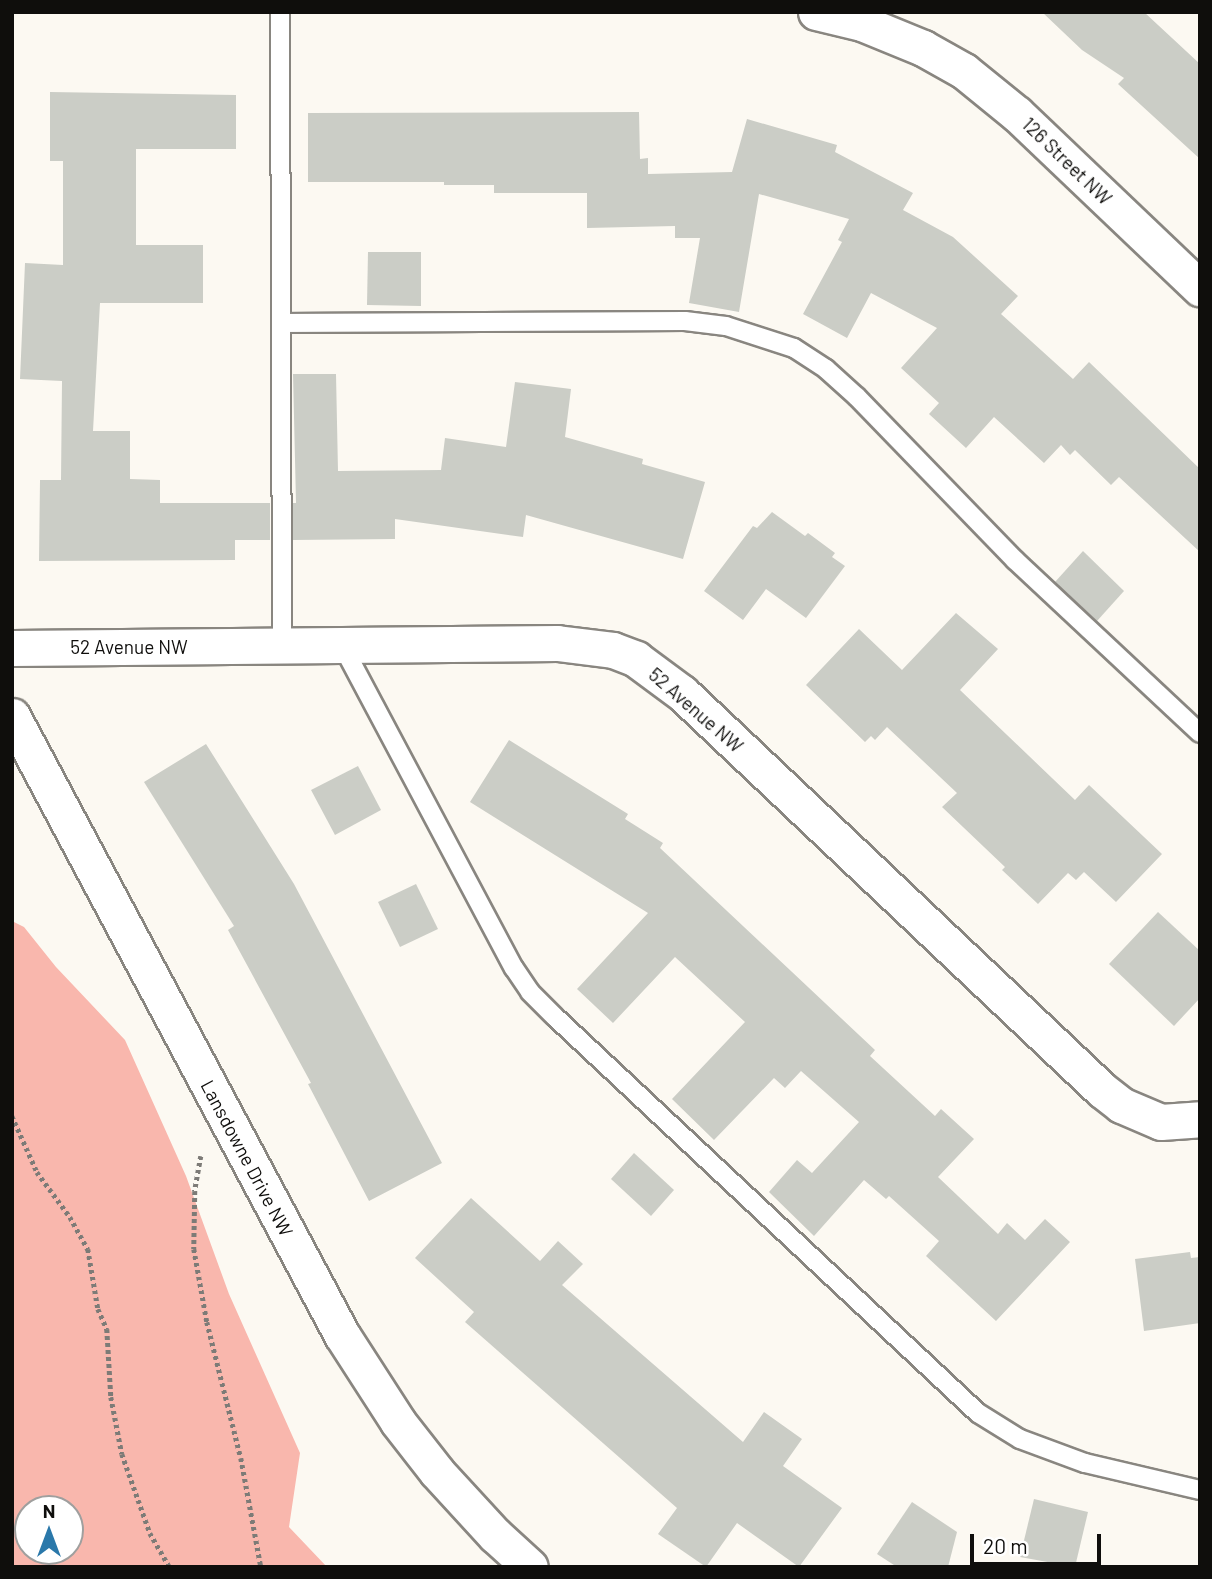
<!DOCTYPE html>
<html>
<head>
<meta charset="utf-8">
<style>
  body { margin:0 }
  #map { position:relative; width:1212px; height:1579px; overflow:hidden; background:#fcf9f2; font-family:Barlow,sans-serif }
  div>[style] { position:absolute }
  .forest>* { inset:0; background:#f9b7ad }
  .building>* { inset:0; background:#cbcdc6 }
  .path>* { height:4.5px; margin-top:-2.25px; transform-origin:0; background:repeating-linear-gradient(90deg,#7d7b77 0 3.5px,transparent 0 7px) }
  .roads { filter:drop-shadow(2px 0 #898680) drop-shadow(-2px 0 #898680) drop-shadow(0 2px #898680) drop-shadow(0 -2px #898680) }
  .service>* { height:18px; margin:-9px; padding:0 9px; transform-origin:9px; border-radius:9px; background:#fff }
  .minor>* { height:35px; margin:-17.5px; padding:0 17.5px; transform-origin:17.5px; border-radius:17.5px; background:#fff }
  span { translate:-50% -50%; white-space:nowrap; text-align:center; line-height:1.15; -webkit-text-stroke:6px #fff; paint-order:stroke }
  .street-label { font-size:19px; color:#0f0e0c }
  .frame { position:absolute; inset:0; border:14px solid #0f0e0c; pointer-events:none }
  .north { position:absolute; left:14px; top:1495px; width:70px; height:70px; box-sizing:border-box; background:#fff; border:2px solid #9f9f9e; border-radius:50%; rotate:0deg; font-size:19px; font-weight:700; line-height:28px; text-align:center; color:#0f0e0c }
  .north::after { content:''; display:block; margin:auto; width:24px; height:32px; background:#2a78aa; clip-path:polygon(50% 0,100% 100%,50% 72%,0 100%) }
  .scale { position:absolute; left:970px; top:1534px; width:131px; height:32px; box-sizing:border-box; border:4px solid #0f0e0c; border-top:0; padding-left:9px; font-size:21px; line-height:24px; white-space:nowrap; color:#0f0e0c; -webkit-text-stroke:5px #fff; paint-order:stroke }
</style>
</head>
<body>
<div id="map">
  <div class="forest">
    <i style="clip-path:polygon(evenodd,12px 921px,24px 927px,56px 967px,125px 1040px,186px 1176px,229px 1294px,300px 1453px,289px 1527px,327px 1567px,12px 1567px,12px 921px,28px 1509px,70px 1509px,70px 1551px,28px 1551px,28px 1509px)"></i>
  </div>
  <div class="building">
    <i style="clip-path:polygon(1042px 12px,1144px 12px,1200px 64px,1200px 159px,1118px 84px,1124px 78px,1082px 50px)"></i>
    <i style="clip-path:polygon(50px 92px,236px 95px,236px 149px,136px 149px,136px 245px,203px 245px,203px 303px,100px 303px,93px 431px,130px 431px,130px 479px,160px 480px,160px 503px,270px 503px,270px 540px,235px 540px,235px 560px,39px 561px,40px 480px,61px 480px,62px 381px,20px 379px,25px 263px,63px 265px,63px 161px,50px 161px)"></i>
    <i style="clip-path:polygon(639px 112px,640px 159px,648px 158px,648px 174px,732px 172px,747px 119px,837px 145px,835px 152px,913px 193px,903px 210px,953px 237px,1018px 296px,1001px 314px,1073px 379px,1089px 362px,1200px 469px,1200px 552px,1119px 477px,1111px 485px,1075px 450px,1070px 455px,1061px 445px,1044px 463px,994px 417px,966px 448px,929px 414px,939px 403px,901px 368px,937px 328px,871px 293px,847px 338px,803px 314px,842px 242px,838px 240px,849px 219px,759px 194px,739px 312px,689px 303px,700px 238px,675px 238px,675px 226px,587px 228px,587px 193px,494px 193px,494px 185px,444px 185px,444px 182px,308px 182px,308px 113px)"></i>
    <i style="clip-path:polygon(368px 252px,421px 252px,421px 306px,367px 305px)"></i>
    <i style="clip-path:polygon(293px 374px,336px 374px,338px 471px,441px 470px,445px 438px,506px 447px,515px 382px,571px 389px,565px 437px,643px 459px,642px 464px,705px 482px,683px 559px,526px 515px,523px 537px,395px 519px,395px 539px,293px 540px,293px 503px,296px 503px)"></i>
    <i style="clip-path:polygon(772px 512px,805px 536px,808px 533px,835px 553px,832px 557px,845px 566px,806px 618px,766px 589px,743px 620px,704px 591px,753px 526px,757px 528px)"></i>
    <i style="clip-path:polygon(1083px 551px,1124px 591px,1097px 621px,1055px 582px)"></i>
    <i style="clip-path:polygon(956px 613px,998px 649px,960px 690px,1075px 800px,1089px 785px,1162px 854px,1116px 902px,1084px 872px,1076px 880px,1068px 873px,1038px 904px,1002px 870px,1005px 867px,942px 807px,957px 793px,887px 727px,875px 740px,871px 736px,865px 742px,806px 685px,859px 629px,902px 670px)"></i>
    <i style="clip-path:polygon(509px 740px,628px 814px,625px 819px,663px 843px,660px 848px,875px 1050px,870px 1056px,935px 1116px,941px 1109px,974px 1139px,938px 1177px,998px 1234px,1007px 1223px,1025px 1240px,1045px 1219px,1070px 1242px,996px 1321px,926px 1256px,939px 1241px,889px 1196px,886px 1199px,864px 1180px,814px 1236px,769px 1192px,797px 1160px,812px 1173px,859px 1122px,801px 1071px,785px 1088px,774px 1078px,714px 1140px,672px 1099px,745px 1022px,675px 957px,613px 1023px,577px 989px,648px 913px,470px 802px)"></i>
    <i style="clip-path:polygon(206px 744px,294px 884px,442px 1163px,369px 1201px,308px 1084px,311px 1083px,228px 930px,234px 926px,144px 782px)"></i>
    <i style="clip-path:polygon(358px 766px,381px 810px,335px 835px,311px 790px)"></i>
    <i style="clip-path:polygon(416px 884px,438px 929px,400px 947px,378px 902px)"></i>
    <i style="clip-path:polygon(1158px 912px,1200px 951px,1200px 998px,1174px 1026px,1109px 964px)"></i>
    <i style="clip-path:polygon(634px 1153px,674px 1190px,651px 1216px,611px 1179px)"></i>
    <i style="clip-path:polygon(471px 1198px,540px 1261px,558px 1241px,583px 1264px,562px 1285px,743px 1442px,764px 1412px,802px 1439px,783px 1466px,842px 1508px,799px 1567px,737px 1523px,706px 1567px,658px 1534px,677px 1508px,465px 1322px,474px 1312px,415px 1258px)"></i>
    <i style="clip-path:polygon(1190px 1252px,1191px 1258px,1200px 1257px,1200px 1323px,1144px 1331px,1135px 1259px)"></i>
    <i style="clip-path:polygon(1034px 1499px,1088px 1512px,1075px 1567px,1020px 1557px)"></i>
    <i style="clip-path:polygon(912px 1502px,957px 1532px,948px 1567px,897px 1567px,877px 1554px)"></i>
  </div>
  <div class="path">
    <i style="left:12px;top:1116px;width:61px;rotate:65.9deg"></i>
    <i style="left:37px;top:1172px;width:56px;rotate:53.7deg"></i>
    <i style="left:70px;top:1217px;width:37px;rotate:61deg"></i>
    <i style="left:88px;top:1249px;width:61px;rotate:80.5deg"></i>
    <i style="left:98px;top:1309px;width:22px;rotate:66deg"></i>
    <i style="left:107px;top:1329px;width:68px;rotate:86.6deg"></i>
    <i style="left:111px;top:1397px;width:58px;rotate:79.1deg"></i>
    <i style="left:122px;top:1454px;width:84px;rotate:70.5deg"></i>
    <i style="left:150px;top:1533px;width:39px;rotate:60deg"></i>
    <i style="left:201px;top:1156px;width:36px;rotate:100deg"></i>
    <i style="left:195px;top:1191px;width:58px;rotate:91deg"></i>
    <i style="left:194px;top:1249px;width:74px;rotate:79.9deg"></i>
    <i style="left:207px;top:1322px;width:140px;rotate:76deg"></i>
    <i style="left:241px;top:1458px;width:111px;rotate:79.6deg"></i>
  </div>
  <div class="roads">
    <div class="service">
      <i style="left:280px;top:12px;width:634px;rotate:89.82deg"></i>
      <i style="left:281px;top:323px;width:404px;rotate:-0.3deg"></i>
      <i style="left:685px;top:321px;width:41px;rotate:7deg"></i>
      <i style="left:726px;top:326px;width:71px;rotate:17.9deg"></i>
      <i style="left:794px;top:348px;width:38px;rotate:33deg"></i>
      <i style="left:826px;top:369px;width:42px;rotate:42.1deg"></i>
      <i style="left:857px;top:397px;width:227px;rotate:45.9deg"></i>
      <i style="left:1015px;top:560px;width:253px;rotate:43.1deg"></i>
      <i style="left:342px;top:645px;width:366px;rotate:62deg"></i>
      <i style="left:514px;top:968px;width:29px;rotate:56deg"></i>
      <i style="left:530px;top:992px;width:34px;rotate:45deg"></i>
      <i style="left:554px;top:1016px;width:581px;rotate:43.12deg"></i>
      <i style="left:978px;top:1413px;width:49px;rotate:31.8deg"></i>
      <i style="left:1020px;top:1439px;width:69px;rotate:20.3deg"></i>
      <i style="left:1085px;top:1463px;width:118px;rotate:13.2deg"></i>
    </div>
    <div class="minor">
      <i style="left:816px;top:12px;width:47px;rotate:13.4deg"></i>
      <i style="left:862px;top:23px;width:66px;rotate:22.3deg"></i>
      <i style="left:923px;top:48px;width:47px;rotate:29.3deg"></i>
      <i style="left:964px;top:71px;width:68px;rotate:39.1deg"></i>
      <i style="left:1017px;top:114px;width:253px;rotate:43.6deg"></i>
      <i style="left:12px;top:648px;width:545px;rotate:-0.53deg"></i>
      <i style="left:557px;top:643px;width:56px;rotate:7.1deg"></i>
      <i style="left:613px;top:650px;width:25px;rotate:21deg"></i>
      <i style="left:636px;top:659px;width:57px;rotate:36.5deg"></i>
      <i style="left:682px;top:693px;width:578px;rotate:43.39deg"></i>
      <i style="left:1102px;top:1090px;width:24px;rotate:38deg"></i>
      <i style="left:1121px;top:1105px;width:43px;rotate:23deg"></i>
      <i style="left:1161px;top:1122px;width:39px;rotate:-4deg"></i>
      <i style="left:12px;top:716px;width:701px;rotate:61.94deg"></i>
      <i style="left:342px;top:1335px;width:103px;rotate:57.2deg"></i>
      <i style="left:398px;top:1422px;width:63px;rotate:52deg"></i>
      <i style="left:437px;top:1472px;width:86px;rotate:47.4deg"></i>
      <i style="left:495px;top:1535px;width:47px;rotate:42.4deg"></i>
    </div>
  </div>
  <div class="street-label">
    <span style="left:1067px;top:161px;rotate:44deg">126 Street NW</span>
    <span style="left:129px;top:647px">52 Avenue NW</span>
    <span style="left:696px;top:710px;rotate:41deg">52 Avenue NW</span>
    <span style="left:247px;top:1158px;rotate:62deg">Lansdowne Drive NW</span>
  </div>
  <div class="frame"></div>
  <div class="north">N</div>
  <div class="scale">20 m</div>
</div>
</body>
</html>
